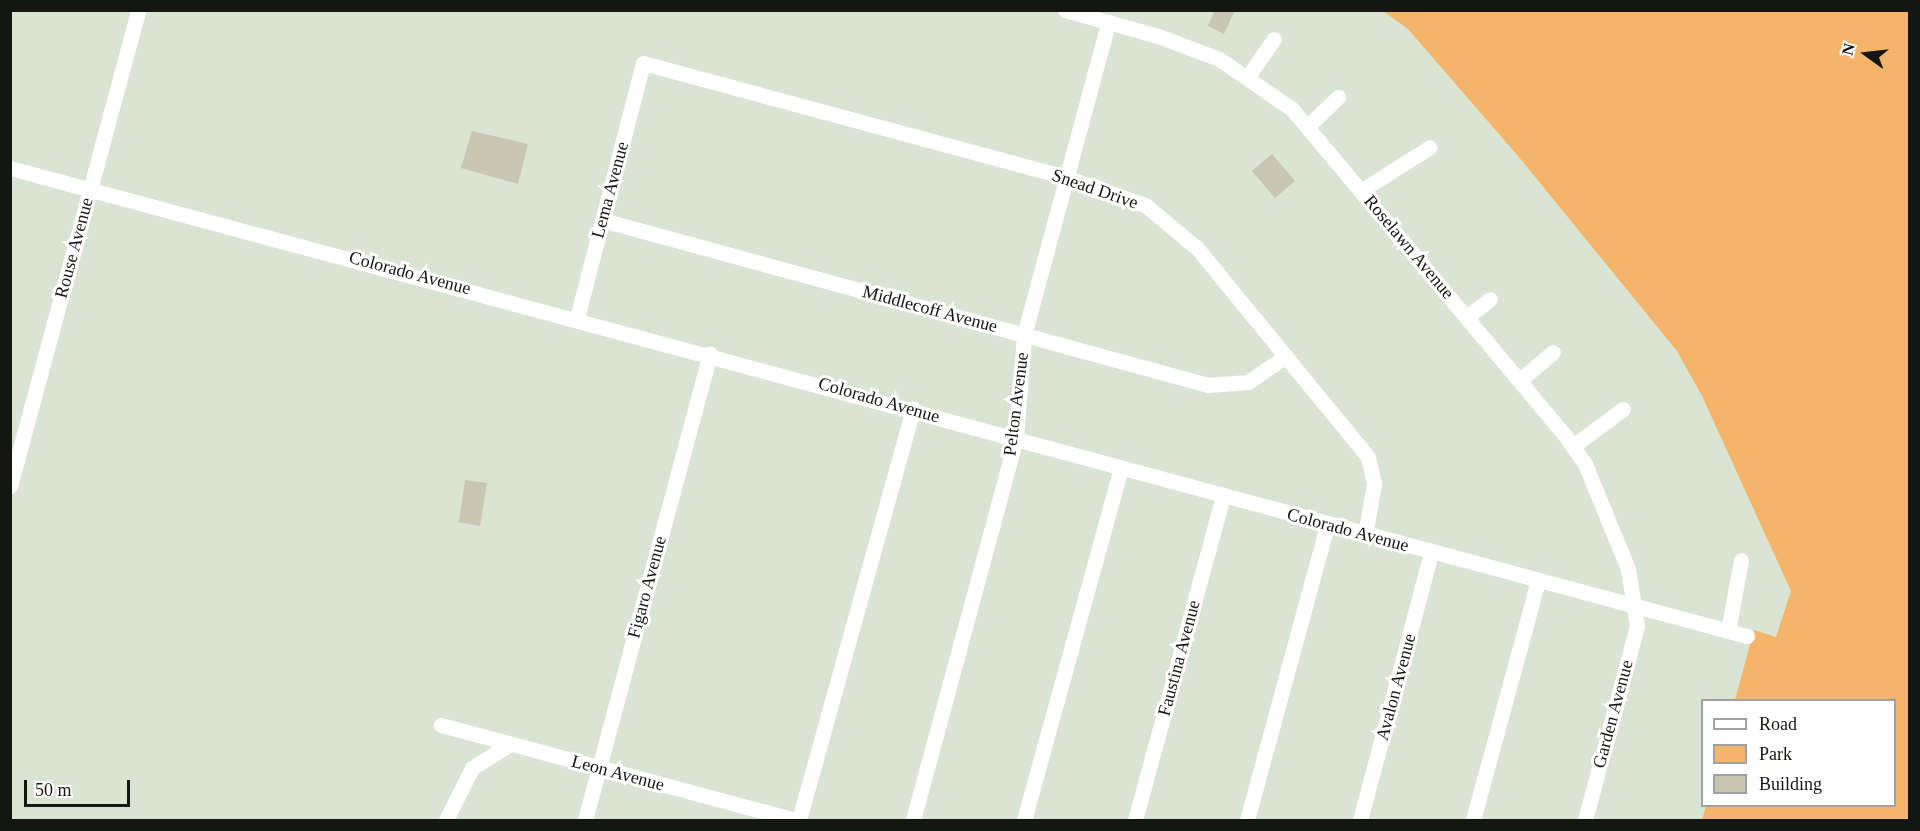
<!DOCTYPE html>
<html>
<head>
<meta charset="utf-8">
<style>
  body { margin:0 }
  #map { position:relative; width:1920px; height:831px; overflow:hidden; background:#dae4d2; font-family:Georgia,serif }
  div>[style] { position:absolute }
  .green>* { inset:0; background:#f4b56a }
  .building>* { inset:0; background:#c9c6b3 }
  .minor>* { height:15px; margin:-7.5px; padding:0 7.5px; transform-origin:7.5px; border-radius:7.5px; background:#fff }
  span { translate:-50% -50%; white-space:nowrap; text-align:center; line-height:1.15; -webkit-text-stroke:6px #fff; paint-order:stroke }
  .street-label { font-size:18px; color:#141711 }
  .frame { position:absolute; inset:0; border:12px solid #141711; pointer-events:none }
  .legend { position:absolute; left:1701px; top:699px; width:195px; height:108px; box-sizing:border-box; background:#fff; border:2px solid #a1a2a0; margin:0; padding:8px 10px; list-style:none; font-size:18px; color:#141711 }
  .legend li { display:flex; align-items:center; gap:12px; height:30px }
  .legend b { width:30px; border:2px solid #a1a2a0 }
  .north { position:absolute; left:1836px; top:24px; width:60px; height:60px; -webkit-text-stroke:4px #fff; paint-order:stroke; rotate:285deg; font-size:16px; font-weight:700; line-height:24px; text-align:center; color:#141711 }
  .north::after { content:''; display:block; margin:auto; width:21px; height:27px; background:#141711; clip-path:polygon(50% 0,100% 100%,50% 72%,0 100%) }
  .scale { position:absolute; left:24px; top:780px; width:106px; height:27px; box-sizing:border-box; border:3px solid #141711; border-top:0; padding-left:8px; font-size:18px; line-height:21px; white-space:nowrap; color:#141711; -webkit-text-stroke:4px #fff; paint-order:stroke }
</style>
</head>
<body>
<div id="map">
  <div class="green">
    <i style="clip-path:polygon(1383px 11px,1909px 11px,1909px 820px,1702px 820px,1706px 806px,1894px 806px,1894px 700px,1735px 700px,1754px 630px,1776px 637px,1791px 591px,1702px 396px,1677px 351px,1518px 156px,1408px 29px)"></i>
  </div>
  <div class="building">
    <i style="clip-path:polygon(1215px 10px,1235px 10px,1224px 34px,1208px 26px)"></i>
    <i style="clip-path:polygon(472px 131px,528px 144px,518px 184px,461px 168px)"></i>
    <i style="clip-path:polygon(1272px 154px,1295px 181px,1275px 198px,1252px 171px)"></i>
    <i style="clip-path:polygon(465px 480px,487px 483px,480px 526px,459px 522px)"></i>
  </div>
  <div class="minor">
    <i style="left:1065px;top:10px;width:100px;rotate:15.7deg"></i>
    <i style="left:1161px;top:37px;width:62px;rotate:20.8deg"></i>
    <i style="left:1219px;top:59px;width:88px;rotate:34.4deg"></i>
    <i style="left:1292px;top:109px;width:424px;rotate:50.1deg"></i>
    <i style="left:1564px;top:434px;width:37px;rotate:55deg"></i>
    <i style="left:1585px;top:464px;width:113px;rotate:67.7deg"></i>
    <i style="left:1628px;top:569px;width:58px;rotate:81deg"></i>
    <i style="left:1637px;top:626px;width:201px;rotate:105deg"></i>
    <i style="left:1248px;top:76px;width:45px;rotate:-54.9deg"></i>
    <i style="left:1308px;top:126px;width:42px;rotate:-44deg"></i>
    <i style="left:10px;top:168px;width:1799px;rotate:15.08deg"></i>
    <i style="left:1362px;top:190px;width:80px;rotate:-32.3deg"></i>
    <i style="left:602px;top:220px;width:628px;rotate:15.23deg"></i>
    <i style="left:1208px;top:385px;width:40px;rotate:-4.3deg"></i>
    <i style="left:1248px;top:382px;width:46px;rotate:-34.4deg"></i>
    <i style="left:1467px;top:317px;width:29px;rotate:-38deg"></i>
    <i style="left:577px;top:318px;width:263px;rotate:-75.5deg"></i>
    <i style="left:643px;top:63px;width:437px;rotate:15.1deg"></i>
    <i style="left:1065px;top:177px;width:85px;rotate:19.3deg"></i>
    <i style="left:1145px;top:205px;width:67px;rotate:39.6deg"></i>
    <i style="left:1197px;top:248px;width:270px;rotate:50.7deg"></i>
    <i style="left:1368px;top:457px;width:28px;rotate:77deg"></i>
    <i style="left:1374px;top:484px;width:52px;rotate:100deg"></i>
    <i style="left:1520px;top:380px;width:43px;rotate:-40.3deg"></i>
    <i style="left:1573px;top:446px;width:62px;rotate:-36.5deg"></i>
    <i style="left:10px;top:486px;width:493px;rotate:-74.9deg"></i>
    <i style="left:1728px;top:631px;width:72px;rotate:-79.6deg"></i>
    <i style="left:441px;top:725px;width:367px;rotate:15deg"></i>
    <i style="left:446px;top:820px;width:58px;rotate:-63.4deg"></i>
    <i style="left:472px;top:768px;width:45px;rotate:-32.3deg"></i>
    <i style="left:585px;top:820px;width:483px;rotate:-75deg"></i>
    <i style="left:799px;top:820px;width:427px;rotate:-74.5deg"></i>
    <i style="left:913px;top:820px;width:395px;rotate:-74.9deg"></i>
    <i style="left:1016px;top:439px;width:104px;rotate:-85.6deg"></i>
    <i style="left:1024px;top:335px;width:323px;rotate:-74.9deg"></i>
    <i style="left:1024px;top:820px;width:365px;rotate:-74.6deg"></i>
    <i style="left:1135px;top:820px;width:336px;rotate:-74.8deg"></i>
    <i style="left:1247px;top:820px;width:306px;rotate:-74.8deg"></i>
    <i style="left:1360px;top:820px;width:276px;rotate:-75.1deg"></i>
    <i style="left:1473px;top:820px;width:249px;rotate:-74.8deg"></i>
  </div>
  <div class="street-label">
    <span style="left:1095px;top:189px;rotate:19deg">Snead Drive</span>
    <span style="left:610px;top:190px;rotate:-75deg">Lema Avenue</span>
    <span style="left:1409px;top:247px;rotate:50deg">Roselawn Avenue</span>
    <span style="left:74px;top:248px;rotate:-75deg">Rouse Avenue</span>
    <span style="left:410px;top:273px;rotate:15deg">Colorado Avenue</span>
    <span style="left:930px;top:309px;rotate:15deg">Middlecoff Avenue</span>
    <span style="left:879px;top:400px;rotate:16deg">Colorado Avenue</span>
    <span style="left:1016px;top:404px;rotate:-83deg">Pelton Avenue</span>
    <span style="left:1348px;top:530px;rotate:15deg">Colorado Avenue</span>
    <span style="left:647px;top:587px;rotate:-75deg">Figaro Avenue</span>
    <span style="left:1179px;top:658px;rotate:-75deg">Faustina Avenue</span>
    <span style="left:1396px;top:687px;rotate:-75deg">Avalon Avenue</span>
    <span style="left:1613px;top:714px;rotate:-75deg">Garden Avenue</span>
    <span style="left:618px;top:773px;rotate:15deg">Leon Avenue</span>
  </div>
  <div class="frame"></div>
  <ul class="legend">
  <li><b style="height:8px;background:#fff"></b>Road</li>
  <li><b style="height:16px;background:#f4b56a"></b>Park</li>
  <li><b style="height:16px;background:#c9c6b3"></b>Building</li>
  </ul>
  <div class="north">N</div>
  <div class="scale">50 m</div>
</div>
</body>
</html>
